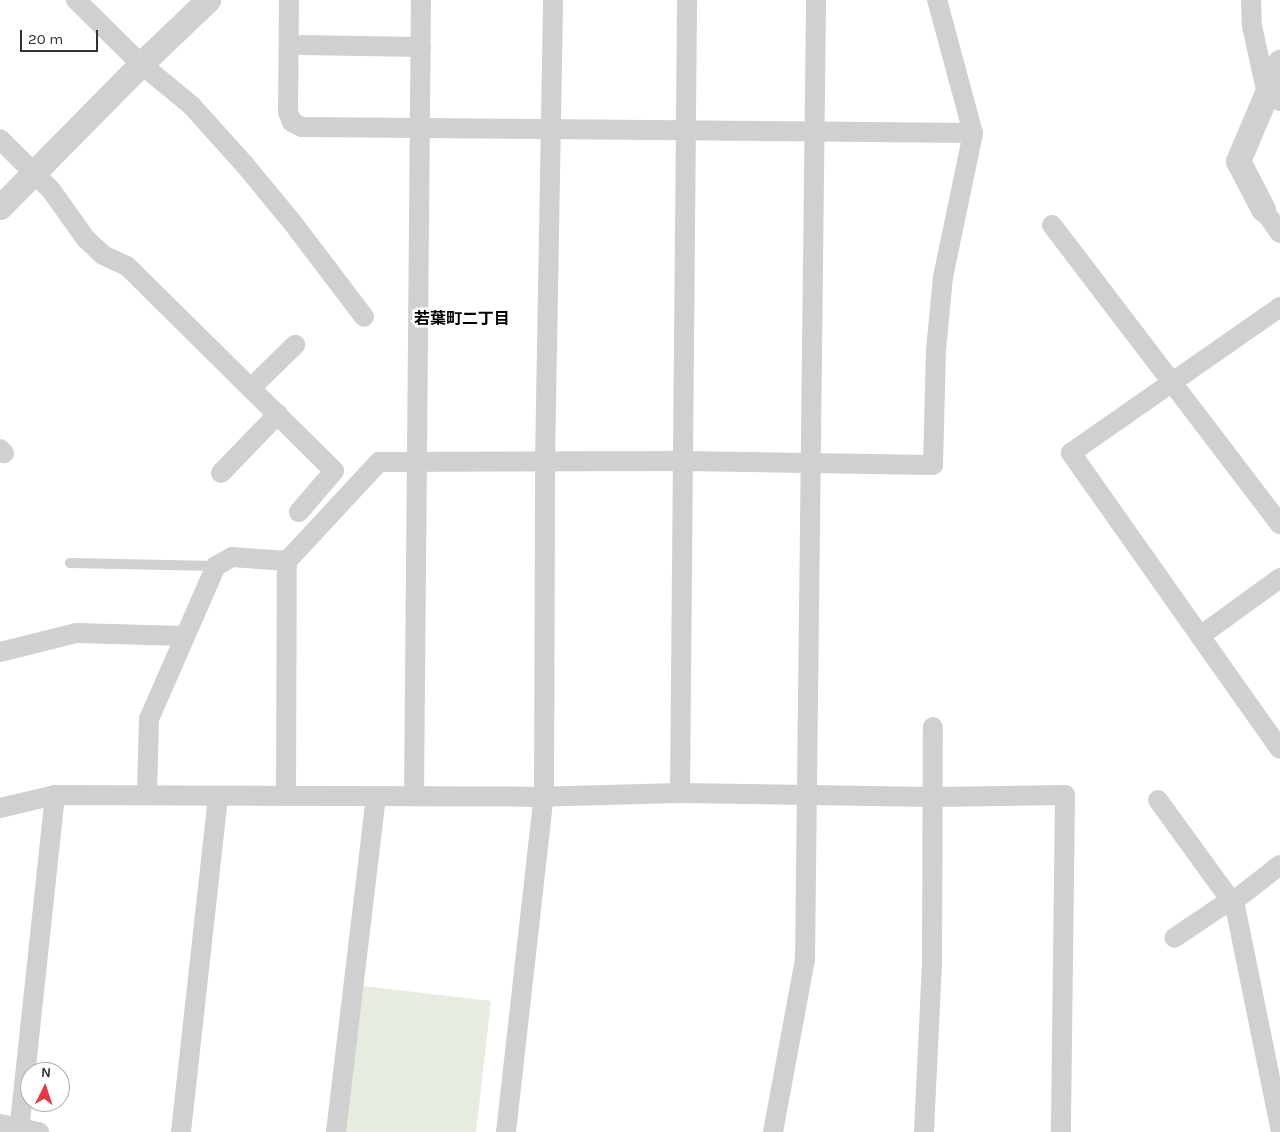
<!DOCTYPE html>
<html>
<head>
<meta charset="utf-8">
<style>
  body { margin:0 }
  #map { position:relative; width:1280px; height:1132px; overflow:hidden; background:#fff; font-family:Karla,"Noto Sans JP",sans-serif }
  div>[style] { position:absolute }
  .green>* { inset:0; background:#e6ecdf }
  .service>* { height:10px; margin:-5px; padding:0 5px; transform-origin:5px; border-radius:5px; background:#d0d0d0 }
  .minor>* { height:20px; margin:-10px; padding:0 10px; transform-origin:10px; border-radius:10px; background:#d0d0d0 }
  .tertiary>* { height:25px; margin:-12.5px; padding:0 12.5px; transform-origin:12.5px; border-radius:12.5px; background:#d0d0d0 }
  span { translate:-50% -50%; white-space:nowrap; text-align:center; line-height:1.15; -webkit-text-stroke:5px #fff; paint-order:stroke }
  .neighbourhood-label { font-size:16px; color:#000; font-weight:700 }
  .north { position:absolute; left:20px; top:1062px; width:50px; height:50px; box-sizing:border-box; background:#fff; border:1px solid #adadad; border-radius:50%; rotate:4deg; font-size:14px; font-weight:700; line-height:20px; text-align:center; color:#333 }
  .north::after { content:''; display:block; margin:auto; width:18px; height:22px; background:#e63946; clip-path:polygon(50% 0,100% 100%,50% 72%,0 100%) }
  .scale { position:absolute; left:20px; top:30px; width:78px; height:22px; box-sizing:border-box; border:2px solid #333; border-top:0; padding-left:6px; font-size:15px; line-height:18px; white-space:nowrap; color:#333; -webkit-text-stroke:4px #fff; paint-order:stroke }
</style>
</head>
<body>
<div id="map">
  <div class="green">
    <i style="clip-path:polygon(363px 986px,491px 1001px,476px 1132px,345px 1132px)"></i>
  </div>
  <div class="service">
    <i style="left:70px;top:563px;width:146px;rotate:1.2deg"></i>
  </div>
  <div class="minor">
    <i style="left:76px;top:0;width:91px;rotate:44.6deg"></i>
    <i style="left:141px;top:64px;width:65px;rotate:39.4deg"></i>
    <i style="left:191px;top:105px;width:81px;rotate:48deg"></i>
    <i style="left:245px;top:165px;width:74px;rotate:50.5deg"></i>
    <i style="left:292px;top:222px;width:119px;rotate:52.8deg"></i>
    <i style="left:289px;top:0;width:112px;rotate:90.5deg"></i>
    <i style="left:288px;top:112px;width:11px;rotate:68deg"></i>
    <i style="left:292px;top:122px;width:11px;rotate:27deg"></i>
    <i style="left:302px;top:127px;width:671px;rotate:0.51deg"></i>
    <i style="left:1251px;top:0;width:26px;rotate:88deg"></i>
    <i style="left:1252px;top:26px;width:70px;rotate:77.6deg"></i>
    <i style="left:1267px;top:94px;width:15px;rotate:28deg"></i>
    <i style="left:301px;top:45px;width:120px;rotate:1deg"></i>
    <i style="left:0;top:139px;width:72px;rotate:45deg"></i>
    <i style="left:51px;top:190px;width:60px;rotate:54.5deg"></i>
    <i style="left:86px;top:239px;width:23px;rotate:43deg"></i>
    <i style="left:103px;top:255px;width:26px;rotate:25deg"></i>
    <i style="left:127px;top:266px;width:291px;rotate:44.7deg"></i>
    <i style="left:334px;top:471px;width:54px;rotate:130.5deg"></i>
    <i style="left:1263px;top:209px;width:29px;rotate:55deg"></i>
    <i style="left:1052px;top:225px;width:376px;rotate:52.7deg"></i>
    <i style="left:1280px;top:307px;width:255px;rotate:145.1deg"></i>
    <i style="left:1071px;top:453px;width:224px;rotate:54.8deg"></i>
    <i style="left:1200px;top:636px;width:99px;rotate:-35.9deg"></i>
    <i style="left:251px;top:388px;width:62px;rotate:-44.3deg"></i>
    <i style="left:0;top:449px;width:6px;rotate:45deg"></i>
    <i style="left:221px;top:473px;width:82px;rotate:-46deg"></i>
    <i style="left:1200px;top:636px;width:138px;rotate:54.7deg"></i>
    <i style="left:0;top:652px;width:78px;rotate:-14deg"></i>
    <i style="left:76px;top:633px;width:108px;rotate:1.6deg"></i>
    <i style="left:680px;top:793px;width:793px;rotate:-89.49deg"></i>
    <i style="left:147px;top:794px;width:75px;rotate:-88.5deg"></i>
    <i style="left:149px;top:719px;width:167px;rotate:-66.4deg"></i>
    <i style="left:216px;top:566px;width:18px;rotate:-29deg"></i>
    <i style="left:232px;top:557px;width:55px;rotate:4.2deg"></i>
    <i style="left:287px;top:561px;width:135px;rotate:-47.1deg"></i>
    <i style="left:379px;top:462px;width:303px;rotate:-0.2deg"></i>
    <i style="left:682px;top:461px;width:251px;rotate:0.9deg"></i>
    <i style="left:933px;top:465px;width:115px;rotate:-88.5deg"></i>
    <i style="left:936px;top:350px;width:73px;rotate:-84.5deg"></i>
    <i style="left:943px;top:277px;width:147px;rotate:-78.2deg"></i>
    <i style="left:973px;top:133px;width:138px;rotate:-105.1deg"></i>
    <i style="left:286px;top:796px;width:235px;rotate:-89.8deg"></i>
    <i style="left:414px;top:796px;width:796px;rotate:-89.5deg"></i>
    <i style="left:1158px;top:800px;width:116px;rotate:54.1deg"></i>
    <i style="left:1226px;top:894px;width:11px;rotate:41deg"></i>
    <i style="left:1234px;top:901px;width:15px;rotate:157deg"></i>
    <i style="left:1220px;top:907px;width:55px;rotate:146deg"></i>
    <i style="left:0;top:808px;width:57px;rotate:-13.3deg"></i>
    <i style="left:55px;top:795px;width:476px;rotate:0.2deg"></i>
    <i style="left:531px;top:797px;width:149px;rotate:-1.5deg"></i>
    <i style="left:680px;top:793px;width:252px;rotate:0.9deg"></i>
    <i style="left:932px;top:797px;width:133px;rotate:-0.9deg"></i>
    <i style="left:1065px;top:795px;width:337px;rotate:90.7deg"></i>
    <i style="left:1280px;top:865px;width:58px;rotate:142deg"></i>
    <i style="left:1234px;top:901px;width:231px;rotate:78.5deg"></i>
    <i style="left:0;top:1124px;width:40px;rotate:12deg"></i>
    <i style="left:19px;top:1132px;width:339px;rotate:-83.9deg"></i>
    <i style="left:181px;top:1132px;width:338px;rotate:-83.7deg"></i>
    <i style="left:336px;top:1132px;width:338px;rotate:-83.2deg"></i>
    <i style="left:506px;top:1132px;width:339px;rotate:-83.6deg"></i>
    <i style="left:544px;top:795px;width:333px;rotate:-89.8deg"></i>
    <i style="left:545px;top:462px;width:462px;rotate:-89deg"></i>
    <i style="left:773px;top:1132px;width:176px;rotate:-79.5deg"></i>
    <i style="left:805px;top:959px;width:959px;rotate:-89.34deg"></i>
    <i style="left:924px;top:1132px;width:167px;rotate:-87.3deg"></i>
    <i style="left:932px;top:965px;width:238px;rotate:-89.8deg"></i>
  </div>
  <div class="tertiary">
    <i style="left:0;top:207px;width:201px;rotate:-45.4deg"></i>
    <i style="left:141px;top:64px;width:93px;rotate:-43.7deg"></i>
    <i style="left:1263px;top:209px;width:54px;rotate:-117.5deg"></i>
    <i style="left:1238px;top:161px;width:108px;rotate:-67deg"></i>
  </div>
  <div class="neighbourhood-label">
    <span style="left:462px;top:319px">若葉町二丁目</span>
  </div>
  <div class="north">N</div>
  <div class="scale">20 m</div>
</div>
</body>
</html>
